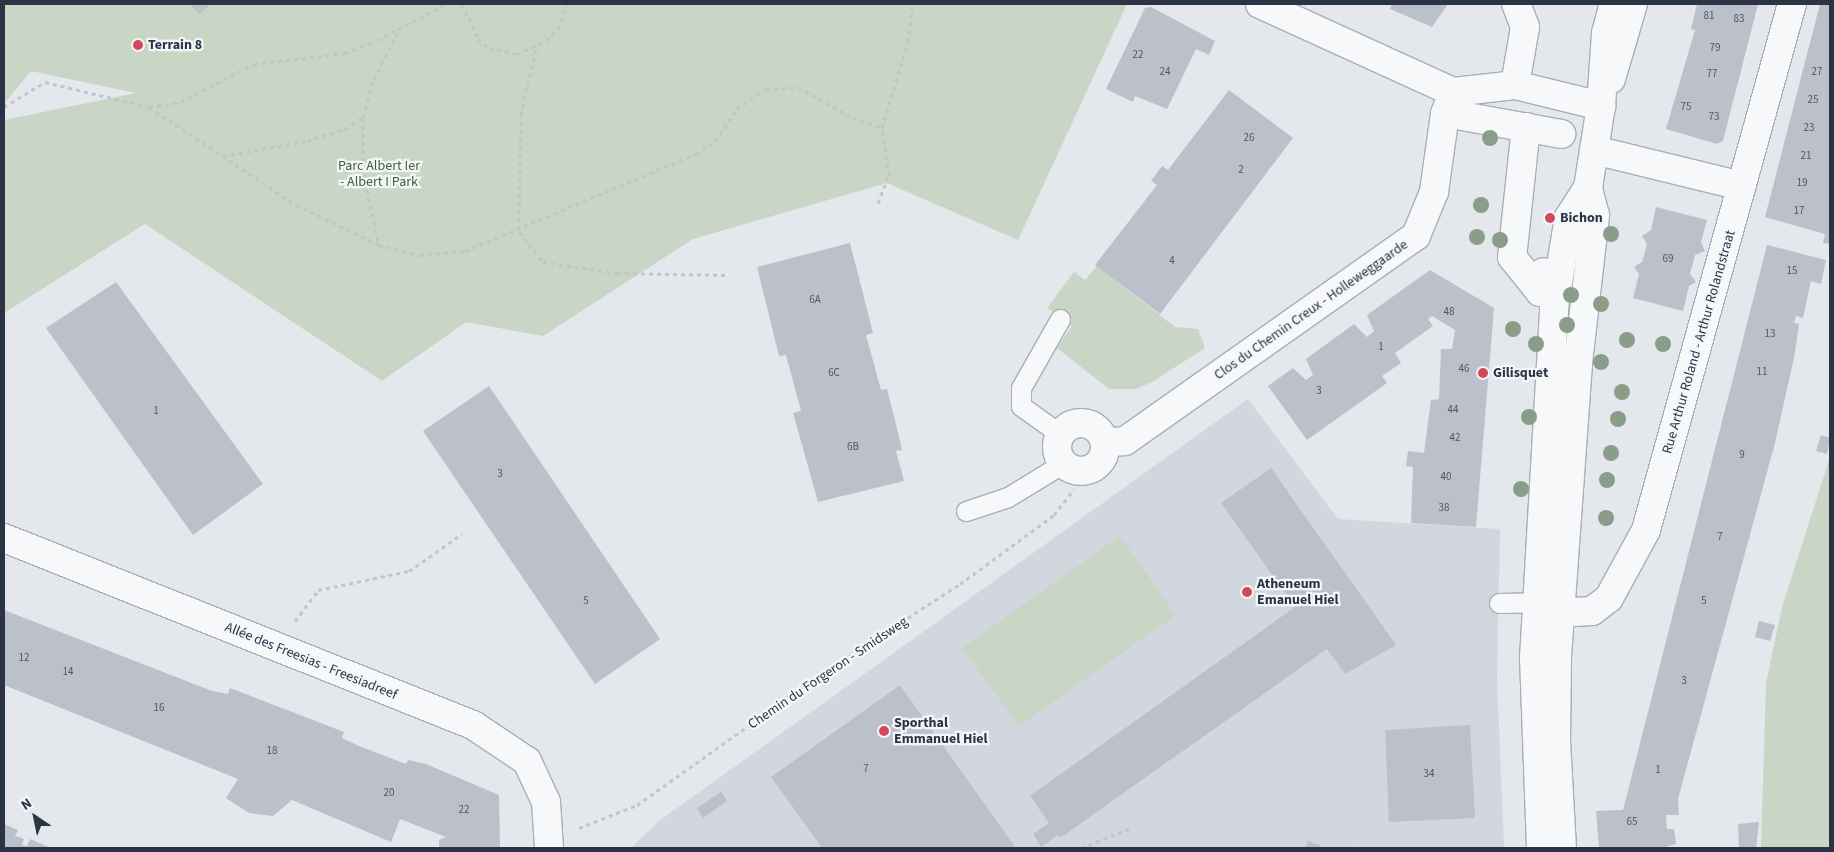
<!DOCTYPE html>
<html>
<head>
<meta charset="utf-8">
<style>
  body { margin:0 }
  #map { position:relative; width:1834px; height:852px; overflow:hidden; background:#e4e7ec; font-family:"Source Sans 3",sans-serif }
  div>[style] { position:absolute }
  .built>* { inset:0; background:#d2d6de }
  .green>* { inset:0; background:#c9d6c5 }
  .building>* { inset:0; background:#bbc0ca }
  .path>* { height:3px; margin-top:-1.5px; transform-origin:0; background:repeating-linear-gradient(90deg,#c2c5cb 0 4px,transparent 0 8px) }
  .roads { filter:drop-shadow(1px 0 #a9aeb7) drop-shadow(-1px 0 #a9aeb7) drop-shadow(0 1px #a9aeb7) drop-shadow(0 -1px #a9aeb7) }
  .service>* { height:19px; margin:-9.5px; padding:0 9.5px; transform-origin:9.5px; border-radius:9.5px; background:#f7f8fa }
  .pedestrian>* { height:28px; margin:-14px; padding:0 14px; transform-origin:14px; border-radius:14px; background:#f7f8fa }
  .minor>* { height:28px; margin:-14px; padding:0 14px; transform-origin:14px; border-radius:14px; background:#f7f8fa }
  .minor>.ring { margin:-14px; padding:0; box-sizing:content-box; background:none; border:28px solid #f7f8fa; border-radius:50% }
  .tertiary>* { height:28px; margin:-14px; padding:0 14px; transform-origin:14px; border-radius:14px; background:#f7f8fa }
  .trees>* { width:16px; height:16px; margin:-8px; border-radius:50%; background:#899d89 }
  .dots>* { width:14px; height:14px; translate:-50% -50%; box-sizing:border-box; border:2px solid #f4f6f9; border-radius:50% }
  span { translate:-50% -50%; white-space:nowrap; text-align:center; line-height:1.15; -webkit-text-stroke:4.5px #f4f6f9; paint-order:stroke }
  .number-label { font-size:11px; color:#4f5766 }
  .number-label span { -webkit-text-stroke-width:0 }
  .poi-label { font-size:14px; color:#2b3445; font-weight:700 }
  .left { translate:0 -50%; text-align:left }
  .park-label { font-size:14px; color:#3f6138 }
  .street-label { font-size:14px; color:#2b3445 }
  .frame { position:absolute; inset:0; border:5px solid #2b3445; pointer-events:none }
  .north { position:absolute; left:10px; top:792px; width:50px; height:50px; -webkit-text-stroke:4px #f4f6f9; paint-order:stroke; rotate:326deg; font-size:14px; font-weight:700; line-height:20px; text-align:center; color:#2b3445 }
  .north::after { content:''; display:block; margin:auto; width:18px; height:22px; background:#2b3445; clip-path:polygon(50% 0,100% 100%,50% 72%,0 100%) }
</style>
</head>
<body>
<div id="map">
  <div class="built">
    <i style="clip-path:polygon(1248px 399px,1338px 519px,1500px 529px,1497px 679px,1504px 848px,1360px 848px,1358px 845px,1356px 848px,631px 848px,659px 821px)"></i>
  </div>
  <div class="green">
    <i style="clip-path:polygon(4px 4px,1127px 4px,1018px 240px,887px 183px,693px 239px,543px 336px,466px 322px,382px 381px,145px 224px,4px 313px,4px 120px,136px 93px,31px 71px,4px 104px)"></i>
    <i style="clip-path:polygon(1097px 266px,1175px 327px,1198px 329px,1205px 348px,1152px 382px,1136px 389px,1109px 389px,1057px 348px,1072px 326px,1047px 308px,1074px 272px,1085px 280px)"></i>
    <i style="clip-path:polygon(1830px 457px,1830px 848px,1761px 848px,1766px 684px,1782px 607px)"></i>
    <i style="clip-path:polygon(1120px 536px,1176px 615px,1019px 726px,962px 648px)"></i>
  </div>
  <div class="building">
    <i style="clip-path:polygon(190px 4px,211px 4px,199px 14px)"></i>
    <i style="clip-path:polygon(1392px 4px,1448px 4px,1432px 27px,1390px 9px)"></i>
    <i style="clip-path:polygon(1697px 4px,1758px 4px,1723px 141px,1717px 144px,1666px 129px,1695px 30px,1691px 29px)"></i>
    <i style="clip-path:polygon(1820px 4px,1830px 4px,1830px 244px,1823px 243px,1825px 234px,1765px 217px)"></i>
    <i style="clip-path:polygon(1151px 7px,1215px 41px,1209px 55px,1196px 49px,1167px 109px,1135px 96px,1133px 102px,1106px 89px,1145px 8px)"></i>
    <i style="clip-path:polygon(1229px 90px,1293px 138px,1160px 314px,1095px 265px,1157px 185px,1151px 181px,1162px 166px,1168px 170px)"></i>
    <i style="clip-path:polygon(1656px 207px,1707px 220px,1701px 242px,1705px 251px,1695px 255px,1690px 274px,1696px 282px,1689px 286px,1683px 311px,1633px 298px,1639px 274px,1634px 267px,1642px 262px,1647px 244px,1642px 236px,1651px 230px)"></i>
    <i style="clip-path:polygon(850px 243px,873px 333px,866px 335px,881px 390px,887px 389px,895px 420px,902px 450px,896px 451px,904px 481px,818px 502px,793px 413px,801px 411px,786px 355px,779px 356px,757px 267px)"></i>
    <i style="clip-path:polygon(1767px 245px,1826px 260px,1821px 284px,1811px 281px,1803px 318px,1796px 316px,1794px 323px,1799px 324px,1794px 358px,1775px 443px,1678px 799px,1679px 815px,1666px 815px,1667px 829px,1674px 829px,1676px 844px,1663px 848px,1599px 848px,1596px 811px,1623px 810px)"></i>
    <i style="clip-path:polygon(1430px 270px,1494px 308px,1476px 527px,1411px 523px,1413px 467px,1406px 466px,1408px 451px,1424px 453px,1431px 400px,1439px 399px,1441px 349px,1452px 349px,1455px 330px,1432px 316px,1428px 319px,1433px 326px,1395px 353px,1401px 363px,1382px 376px,1387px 383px,1307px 440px,1268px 386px,1293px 368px,1306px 380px,1313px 375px,1306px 359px,1354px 324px,1367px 337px,1374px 331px,1367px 315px)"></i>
    <i style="clip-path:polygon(116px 282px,263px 484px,193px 535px,46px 328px)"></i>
    <i style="clip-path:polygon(489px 386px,660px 639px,595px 684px,423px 431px)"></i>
    <i style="clip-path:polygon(1821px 435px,1830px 438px,1827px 454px,1816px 451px)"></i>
    <i style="clip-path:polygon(1271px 468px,1396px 645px,1345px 674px,1327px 649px,1060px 838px,1058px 835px,1041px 847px,1033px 834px,1049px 823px,1030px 796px,1295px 607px,1221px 503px)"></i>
    <i style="clip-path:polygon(4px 610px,212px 691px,228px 694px,230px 688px,344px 732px,342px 738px,359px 746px,406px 764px,408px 760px,426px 764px,499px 795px,500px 848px,439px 848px,439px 840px,446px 837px,400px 819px,391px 842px,292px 800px,273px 816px,249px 813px,226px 798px,238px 779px,4px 685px)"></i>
    <i style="clip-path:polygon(1759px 621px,1775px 625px,1770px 641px,1755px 637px)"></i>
    <i style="clip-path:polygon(900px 685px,1016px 848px,822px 848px,790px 803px,771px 777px)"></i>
    <i style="clip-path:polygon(1470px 725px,1475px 818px,1389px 822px,1385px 730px)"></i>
    <i style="clip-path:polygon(721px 792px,727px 801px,703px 818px,697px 808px)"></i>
    <i style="clip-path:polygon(1759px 822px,1756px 848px,1739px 848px,1738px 824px)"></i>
    <i style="clip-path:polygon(4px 824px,18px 830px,15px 836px,24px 839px,22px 845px,27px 846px,30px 839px,51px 848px,4px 848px)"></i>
    <i style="clip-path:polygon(1308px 841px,1320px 845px,1319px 848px,1305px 848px)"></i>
  </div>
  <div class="path">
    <i style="left:462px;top:4px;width:38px;rotate:65deg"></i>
    <i style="left:478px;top:39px;width:14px;rotate:39deg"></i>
    <i style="left:489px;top:48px;width:29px;rotate:12deg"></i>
    <i style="left:517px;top:54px;width:32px;rotate:-24deg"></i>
    <i style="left:546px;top:41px;width:17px;rotate:-45deg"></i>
    <i style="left:558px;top:29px;width:27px;rotate:-68deg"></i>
    <i style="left:536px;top:49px;width:67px;rotate:103deg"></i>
    <i style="left:521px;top:114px;width:118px;rotate:91deg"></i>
    <i style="left:519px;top:232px;width:38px;rotate:51deg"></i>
    <i style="left:543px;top:262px;width:75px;rotate:8.5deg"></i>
    <i style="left:617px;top:273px;width:109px;rotate:1.1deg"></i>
    <i style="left:4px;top:107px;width:48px;rotate:-31.4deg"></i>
    <i style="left:45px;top:82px;width:107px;rotate:13.5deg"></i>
    <i style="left:149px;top:107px;width:32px;rotate:-9deg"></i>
    <i style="left:181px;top:102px;width:82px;rotate:-27.5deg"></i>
    <i style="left:254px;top:64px;width:92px;rotate:-6.9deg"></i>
    <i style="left:345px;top:53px;width:27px;rotate:-20deg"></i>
    <i style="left:370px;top:44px;width:86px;rotate:-27.8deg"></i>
    <i style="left:149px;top:107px;width:177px;rotate:33.7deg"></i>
    <i style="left:296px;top:205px;width:92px;rotate:25.7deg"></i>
    <i style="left:379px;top:245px;width:42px;rotate:13.7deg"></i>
    <i style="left:420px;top:255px;width:45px;rotate:-5.1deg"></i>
    <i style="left:465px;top:251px;width:251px;rotate:-22.8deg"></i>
    <i style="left:696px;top:154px;width:23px;rotate:-34deg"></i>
    <i style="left:715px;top:141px;width:39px;rotate:-55deg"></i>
    <i style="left:737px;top:109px;width:34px;rotate:-36deg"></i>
    <i style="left:765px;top:89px;width:33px;rotate:-3deg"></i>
    <i style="left:798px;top:87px;width:63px;rotate:29.4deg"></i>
    <i style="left:853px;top:118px;width:31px;rotate:19deg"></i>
    <i style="left:882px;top:128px;width:90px;rotate:-73.2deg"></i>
    <i style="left:908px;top:42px;width:38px;rotate:-83deg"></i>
    <i style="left:363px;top:118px;width:56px;rotate:90deg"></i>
    <i style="left:363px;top:174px;width:73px;rotate:77.3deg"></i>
    <i style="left:223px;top:156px;width:85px;rotate:-10.1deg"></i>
    <i style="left:307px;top:141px;width:40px;rotate:-18deg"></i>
    <i style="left:345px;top:129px;width:22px;rotate:-34deg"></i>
    <i style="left:363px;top:117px;width:40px;rotate:-74deg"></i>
    <i style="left:374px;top:79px;width:53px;rotate:-62.9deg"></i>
    <i style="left:878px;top:203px;width:30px;rotate:-69deg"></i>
    <i style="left:889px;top:175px;width:48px;rotate:-98.5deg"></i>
    <i style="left:295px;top:621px;width:39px;rotate:-53deg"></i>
    <i style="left:318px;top:590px;width:93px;rotate:-11.8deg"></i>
    <i style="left:409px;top:571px;width:65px;rotate:-34.9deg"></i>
    <i style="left:579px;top:828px;width:62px;rotate:-21.6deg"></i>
    <i style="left:637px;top:805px;width:217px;rotate:-35.4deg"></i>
    <i style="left:814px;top:679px;width:174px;rotate:-33.1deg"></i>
    <i style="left:960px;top:584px;width:117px;rotate:-36.3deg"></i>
    <i style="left:1054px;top:515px;width:33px;rotate:-52deg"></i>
    <i style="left:1081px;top:848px;width:56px;rotate:-22deg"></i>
  </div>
  <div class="roads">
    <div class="service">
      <i style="left:1060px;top:319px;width:79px;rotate:119.5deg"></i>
      <i style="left:1021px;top:388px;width:18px;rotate:90deg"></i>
      <i style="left:1021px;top:406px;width:48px;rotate:35.7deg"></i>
      <i style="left:966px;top:511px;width:44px;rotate:-18.4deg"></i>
      <i style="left:1008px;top:497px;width:63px;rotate:-31.4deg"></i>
      <i style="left:1499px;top:603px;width:50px;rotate:-1.1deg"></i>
    </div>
    <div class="pedestrian">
      <i style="left:1462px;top:116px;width:101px;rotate:10.3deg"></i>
      <i style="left:1526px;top:127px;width:131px;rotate:96.1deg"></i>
      <i style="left:1512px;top:257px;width:45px;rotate:51.3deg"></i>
      <i style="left:1540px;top:292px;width:20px;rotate:-81deg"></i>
    </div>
    <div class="minor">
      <i style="left:1260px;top:4px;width:212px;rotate:24.5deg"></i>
      <i style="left:1453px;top:92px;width:62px;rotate:-6.4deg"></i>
      <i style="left:1515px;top:85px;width:89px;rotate:13.7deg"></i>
      <i style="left:1515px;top:85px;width:59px;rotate:-80.2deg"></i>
      <i style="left:1525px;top:27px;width:25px;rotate:-111deg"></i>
      <i style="left:1594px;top:150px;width:152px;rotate:13.7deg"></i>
      <i class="ring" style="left:1057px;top:423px;width:20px;height:20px"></i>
      <i style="left:1105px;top:443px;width:20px;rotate:-6deg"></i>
      <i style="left:1125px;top:441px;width:356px;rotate:-35.2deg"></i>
      <i style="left:1416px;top:236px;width:48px;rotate:-67.8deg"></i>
      <i style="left:1434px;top:192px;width:79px;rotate:-82deg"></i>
      <i style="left:1445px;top:114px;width:23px;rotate:-70deg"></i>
      <i style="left:4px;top:538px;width:505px;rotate:21.74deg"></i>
      <i style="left:473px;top:725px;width:65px;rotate:33.7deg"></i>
      <i style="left:527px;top:761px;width:45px;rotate:65.1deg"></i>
      <i style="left:546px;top:802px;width:46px;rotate:86.3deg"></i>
      <i style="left:1537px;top:614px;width:55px;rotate:-3.1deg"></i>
      <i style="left:1592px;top:611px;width:21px;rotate:-37deg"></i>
      <i style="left:1609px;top:598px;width:77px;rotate:-61.4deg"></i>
      <i style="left:1646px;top:530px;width:546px;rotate:-74.49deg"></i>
    </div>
    <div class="tertiary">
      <i style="left:1611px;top:79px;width:78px;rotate:-73.7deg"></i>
      <i style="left:1541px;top:848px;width:190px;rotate:-92.1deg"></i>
      <i style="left:1534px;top:658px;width:352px;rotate:-86.7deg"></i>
      <i style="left:1554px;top:307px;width:91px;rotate:-80.5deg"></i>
      <i style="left:1569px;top:217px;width:35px;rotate:-57deg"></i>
      <i style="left:1588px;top:188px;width:83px;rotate:-81deg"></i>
      <i style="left:1601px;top:106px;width:73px;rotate:-86.1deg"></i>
      <i style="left:1606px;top:33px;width:30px;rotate:-75deg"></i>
      <i style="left:1562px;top:848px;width:107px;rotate:-93.2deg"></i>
      <i style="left:1556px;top:741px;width:84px;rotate:-89.3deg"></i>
      <i style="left:1557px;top:657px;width:295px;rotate:-85.9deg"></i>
      <i style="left:1578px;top:363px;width:149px;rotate:-83.4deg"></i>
      <i style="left:1595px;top:215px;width:28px;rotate:-105deg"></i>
    </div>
  </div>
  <div class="trees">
    <i style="left:1490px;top:138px"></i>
    <i style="left:1481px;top:205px"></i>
    <i style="left:1611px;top:234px"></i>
    <i style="left:1477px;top:237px"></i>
    <i style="left:1500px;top:240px"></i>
    <i style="left:1571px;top:295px"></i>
    <i style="left:1601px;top:304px"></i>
    <i style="left:1567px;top:325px"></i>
    <i style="left:1513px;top:329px"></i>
    <i style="left:1627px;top:340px"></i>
    <i style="left:1536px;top:344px"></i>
    <i style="left:1663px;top:344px"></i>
    <i style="left:1601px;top:362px"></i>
    <i style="left:1622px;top:392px"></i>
    <i style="left:1529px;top:417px"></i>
    <i style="left:1618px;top:419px"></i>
    <i style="left:1611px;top:453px"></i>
    <i style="left:1607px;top:480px"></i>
    <i style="left:1521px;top:489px"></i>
    <i style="left:1606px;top:518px"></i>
  </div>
  <div class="dots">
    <i style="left:138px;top:45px;background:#d1495b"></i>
    <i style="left:1550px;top:218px;background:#d1495b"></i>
    <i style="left:1483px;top:373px;background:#d1495b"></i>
    <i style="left:1247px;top:592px;background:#d1495b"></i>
    <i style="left:884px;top:731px;background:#d1495b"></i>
  </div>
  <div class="number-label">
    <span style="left:1709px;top:16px">81</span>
    <span style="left:1739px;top:19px">83</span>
    <span style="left:1715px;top:48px">79</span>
    <span style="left:1138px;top:55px">22</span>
    <span style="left:1165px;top:72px">24</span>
    <span style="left:1817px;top:72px">27</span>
    <span style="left:1712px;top:74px">77</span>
    <span style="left:1813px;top:100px">25</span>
    <span style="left:1686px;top:107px">75</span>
    <span style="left:1714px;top:117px">73</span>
    <span style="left:1809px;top:128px">23</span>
    <span style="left:1249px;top:138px">26</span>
    <span style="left:1806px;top:156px">21</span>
    <span style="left:1241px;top:170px">2</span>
    <span style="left:1802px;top:183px">19</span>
    <span style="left:1799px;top:211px">17</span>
    <span style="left:1668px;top:259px">69</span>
    <span style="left:1172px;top:261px">4</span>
    <span style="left:1792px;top:271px">15</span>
    <span style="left:815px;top:300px">6A</span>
    <span style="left:1449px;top:312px">48</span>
    <span style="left:1770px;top:334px">13</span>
    <span style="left:1381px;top:347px">1</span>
    <span style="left:1464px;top:369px">46</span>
    <span style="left:1762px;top:372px">11</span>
    <span style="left:834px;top:373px">6C</span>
    <span style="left:1319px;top:391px">3</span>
    <span style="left:1453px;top:410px">44</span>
    <span style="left:156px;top:411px">1</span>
    <span style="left:1455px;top:438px">42</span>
    <span style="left:853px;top:447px">6B</span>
    <span style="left:1742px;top:455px">9</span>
    <span style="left:500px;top:474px">3</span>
    <span style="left:1446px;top:477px">40</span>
    <span style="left:1444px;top:508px">38</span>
    <span style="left:1720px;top:537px">7</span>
    <span style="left:586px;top:601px">5</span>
    <span style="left:1704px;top:601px">5</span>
    <span style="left:24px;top:658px">12</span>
    <span style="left:68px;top:672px">14</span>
    <span style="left:1684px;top:681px">3</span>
    <span style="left:159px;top:708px">16</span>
    <span style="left:272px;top:751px">18</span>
    <span style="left:866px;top:769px">7</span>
    <span style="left:1658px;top:770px">1</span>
    <span style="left:1429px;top:774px">34</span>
    <span style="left:389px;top:793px">20</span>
    <span style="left:464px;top:810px">22</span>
    <span style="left:1632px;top:822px">65</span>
  </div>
  <div class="poi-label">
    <span class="left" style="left:148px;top:45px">Terrain 8</span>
    <span class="left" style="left:1560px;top:218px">Bichon</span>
    <span class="left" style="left:1493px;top:373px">Gilisquet</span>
    <span class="left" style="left:1257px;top:592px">Atheneum<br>Emanuel Hiel</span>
    <span class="left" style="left:894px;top:731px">Sporthal<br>Emmanuel Hiel</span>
  </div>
  <div class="park-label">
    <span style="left:379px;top:174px">Parc Albert Ier<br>- Albert I Park</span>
  </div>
  <div class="street-label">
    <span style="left:1311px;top:310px;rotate:-35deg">Clos du Chemin Creux - Holleweggaarde</span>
    <span style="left:1699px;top:342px;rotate:-74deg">Rue Arthur Roland - Arthur Rolandstraat</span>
    <span style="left:311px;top:661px;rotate:22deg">Allée des Freesias - Freesiadreef</span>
    <span style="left:828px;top:673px;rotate:-34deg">Chemin du Forgeron - Smidsweg</span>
  </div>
  <div class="frame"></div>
  <div class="north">N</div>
</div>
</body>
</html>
